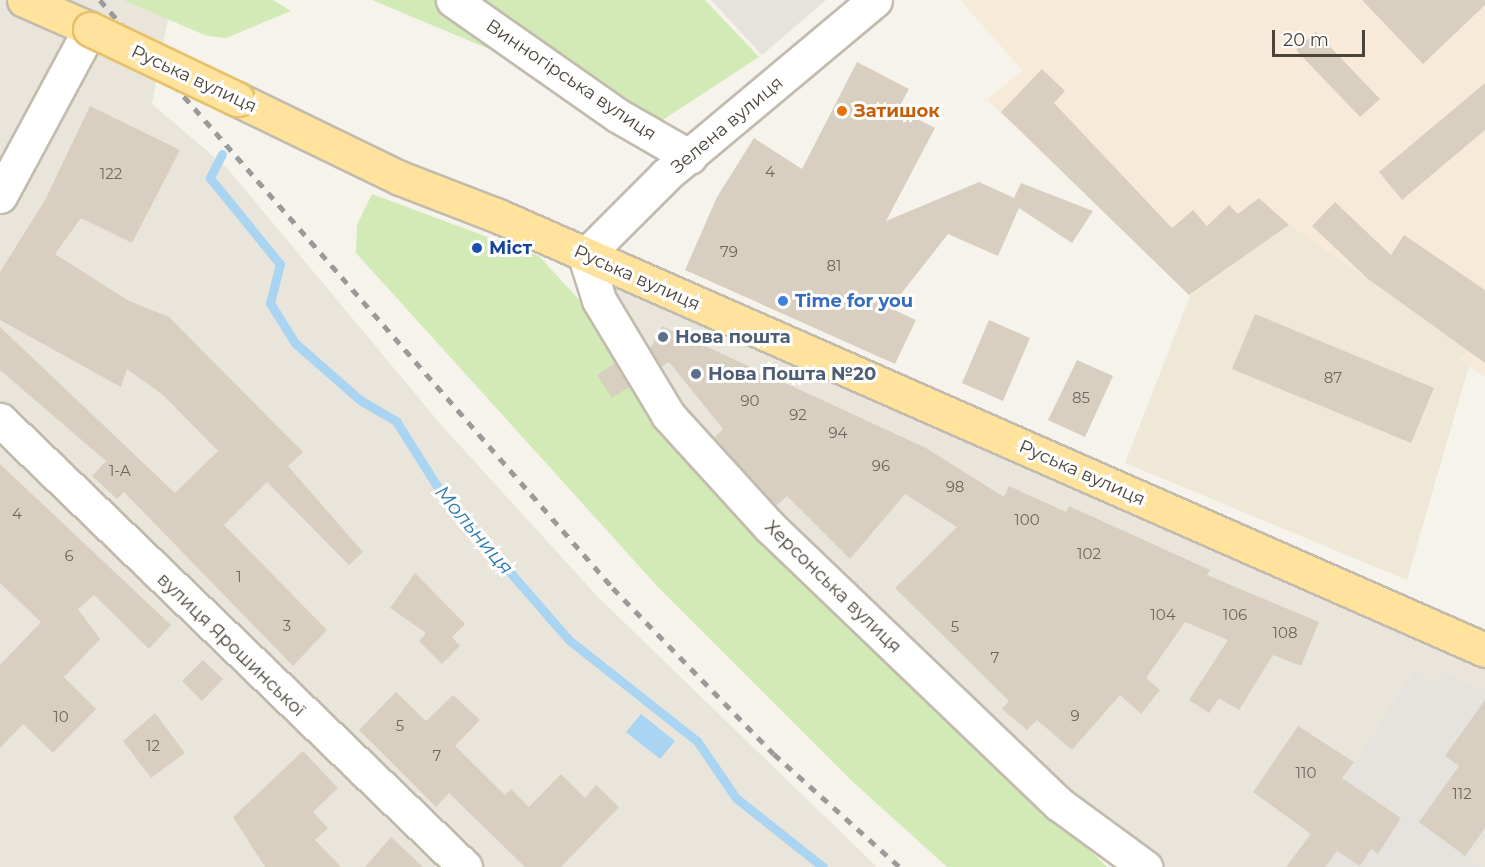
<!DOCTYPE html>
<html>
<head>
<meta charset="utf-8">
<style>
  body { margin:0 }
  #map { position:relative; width:1485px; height:867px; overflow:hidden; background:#f6f3ec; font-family:Montserrat,sans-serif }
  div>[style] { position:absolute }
  .residential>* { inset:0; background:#eae5da }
  .commercial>* { inset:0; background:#f7ead8 }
  .industrial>* { inset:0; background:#e6e2dd }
  .education>* { inset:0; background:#efe8d6 }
  .green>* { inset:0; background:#d2eab5 }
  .water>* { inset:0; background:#a9d4f2 }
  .stream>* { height:9px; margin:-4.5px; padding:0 4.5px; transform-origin:4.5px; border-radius:4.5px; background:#a9d4f2 }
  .building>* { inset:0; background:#d8cfc1 }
  .roads { filter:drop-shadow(2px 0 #c2bbae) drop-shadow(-2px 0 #c2bbae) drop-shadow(0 2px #c2bbae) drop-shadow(0 -2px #c2bbae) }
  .minor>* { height:33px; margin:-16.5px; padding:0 16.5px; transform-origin:16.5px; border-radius:16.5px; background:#fff }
  .major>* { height:33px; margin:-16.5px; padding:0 16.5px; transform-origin:16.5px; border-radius:16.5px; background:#ffe39c }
  .rail>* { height:4.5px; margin-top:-2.25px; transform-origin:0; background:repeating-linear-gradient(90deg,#9a9a9a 0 8px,transparent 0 16px) }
  .bridges { filter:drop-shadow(2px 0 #e6c16a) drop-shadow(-2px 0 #e6c16a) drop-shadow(0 2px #e6c16a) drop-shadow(0 -2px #e6c16a) }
  .major-bridge>* { height:33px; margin:-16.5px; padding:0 16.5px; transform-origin:16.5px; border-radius:16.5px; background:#ffe39c }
  .dots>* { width:16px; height:16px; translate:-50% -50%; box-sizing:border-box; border:3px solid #fff; border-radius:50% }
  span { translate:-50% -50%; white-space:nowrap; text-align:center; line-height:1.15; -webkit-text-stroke:6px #fff; paint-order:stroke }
  .number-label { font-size:15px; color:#6e675b }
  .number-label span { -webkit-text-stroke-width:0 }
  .street-label { font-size:18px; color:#4b4439 }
  .food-label { font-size:18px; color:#c56008; font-weight:700 }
  .left { translate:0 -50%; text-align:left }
  .transit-label { font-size:18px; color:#164399; font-weight:700 }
  .shop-label { font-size:18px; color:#366cbe; font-weight:700 }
  .service-label { font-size:18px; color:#4e5e75; font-weight:700 }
  .water-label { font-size:20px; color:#2e7ab2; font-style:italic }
  .scale { position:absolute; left:1272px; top:30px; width:93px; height:27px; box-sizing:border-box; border:3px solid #4b4439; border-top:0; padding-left:8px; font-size:18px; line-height:21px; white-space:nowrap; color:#4b4439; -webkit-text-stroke:4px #fff; paint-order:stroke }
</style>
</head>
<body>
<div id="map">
  <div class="residential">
    <i style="clip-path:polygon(0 0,123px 0,168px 19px,152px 104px,227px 168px,443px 427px,598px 597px,877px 867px,0 867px)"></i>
    <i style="clip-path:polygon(586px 258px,1485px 651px,1485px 867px,1147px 867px,670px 416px)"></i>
  </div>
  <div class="commercial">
    <i style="clip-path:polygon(960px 0,1485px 0,1485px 377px,1460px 360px,1467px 350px,1290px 226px,1190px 296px,987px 100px,1022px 70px)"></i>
  </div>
  <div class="industrial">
    <i style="clip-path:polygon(711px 0,826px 0,762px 55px)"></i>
    <i style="clip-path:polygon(1414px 671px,1436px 683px,1442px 671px,1485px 690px,1485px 835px,1468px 858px,1480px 867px,1286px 867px)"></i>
  </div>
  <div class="education">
    <i style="clip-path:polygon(1290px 225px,1467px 350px,1460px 360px,1469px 366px,1407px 580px,1125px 463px,1190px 296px)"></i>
  </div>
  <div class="green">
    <i style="clip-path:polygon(123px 0,273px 0,291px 11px,226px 38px,207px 36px)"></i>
    <i style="clip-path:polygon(372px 0,705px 0,759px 57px,661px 121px)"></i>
    <i style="clip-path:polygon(372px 194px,539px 256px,1027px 789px,1107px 867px,947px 867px,852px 781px,658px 587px,356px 253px,357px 225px)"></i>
  </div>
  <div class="water">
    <i style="clip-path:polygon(641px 714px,675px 741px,660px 759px,626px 732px)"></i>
  </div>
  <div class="stream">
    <i style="left:222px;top:154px;width:27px;rotate:117deg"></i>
    <i style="left:210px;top:178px;width:111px;rotate:50.9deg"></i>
    <i style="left:280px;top:264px;width:40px;rotate:104.4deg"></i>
    <i style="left:270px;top:303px;width:47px;rotate:58deg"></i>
    <i style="left:295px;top:343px;width:86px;rotate:41.2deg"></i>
    <i style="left:360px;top:400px;width:42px;rotate:30.3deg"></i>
    <i style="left:396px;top:421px;width:86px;rotate:57.8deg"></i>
    <i style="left:442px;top:494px;width:194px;rotate:49deg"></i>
    <i style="left:569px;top:640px;width:163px;rotate:38.3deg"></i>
    <i style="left:697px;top:741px;width:69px;rotate:55.6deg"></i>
    <i style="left:736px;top:798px;width:111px;rotate:38.4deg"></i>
  </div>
  <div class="building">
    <i style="clip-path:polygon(1362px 0,1485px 0,1485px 5px,1423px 64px)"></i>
    <i style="clip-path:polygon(1316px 32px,1380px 99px,1360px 117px,1296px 50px)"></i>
    <i style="clip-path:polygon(857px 62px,909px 89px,898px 109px,935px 128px,886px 221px,979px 182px,1014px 198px,1021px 183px,1093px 211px,1072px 243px,1019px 208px,998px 256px,948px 234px,890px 308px,916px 320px,895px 364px,685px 270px,717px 197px,754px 138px,802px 169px)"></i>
    <i style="clip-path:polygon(1042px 69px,1065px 91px,1054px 103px,1172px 228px,1193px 210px,1207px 226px,1229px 205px,1238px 214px,1259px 198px,1289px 225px,1189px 295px,1001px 112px)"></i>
    <i style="clip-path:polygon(1485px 83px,1485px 130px,1402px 200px,1379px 172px)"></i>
    <i style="clip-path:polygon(90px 106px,180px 150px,132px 243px,81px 218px,55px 254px,129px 301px,169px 317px,303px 452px,288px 466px,363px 552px,349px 565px,267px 482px,224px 525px,327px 630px,293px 666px,124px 492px,117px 499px,92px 476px,106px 461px,0 370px,0 327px,175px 493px,218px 451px,163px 395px,127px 369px,121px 387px,0 320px,0 272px,45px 200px)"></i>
    <i style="clip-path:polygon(1335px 202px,1391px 255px,1404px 235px,1485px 290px,1485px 363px,1368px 279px,1312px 226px)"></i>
    <i style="clip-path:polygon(1255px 314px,1434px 388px,1411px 443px,1232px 369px)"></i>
    <i style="clip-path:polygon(989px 320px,1030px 338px,1003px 401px,962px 383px)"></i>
    <i style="clip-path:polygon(662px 326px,926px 448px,1004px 497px,1009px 486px,1066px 512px,1069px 506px,1210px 570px,1207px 575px,1319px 622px,1301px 666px,1273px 655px,1239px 710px,1219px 698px,1209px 713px,1189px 700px,1228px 640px,1185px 622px,1146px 678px,1160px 690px,1141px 714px,1120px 695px,1072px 750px,1037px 720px,1027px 730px,1002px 709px,1009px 701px,895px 588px,957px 527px,905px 494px,850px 559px,787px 496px,776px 506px,714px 438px,723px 429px,669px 362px,661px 367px,650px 349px)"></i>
    <i style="clip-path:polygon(1077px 360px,1113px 376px,1085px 437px,1048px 420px)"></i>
    <i style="clip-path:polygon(615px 363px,629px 387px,612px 398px,597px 375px)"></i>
    <i style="clip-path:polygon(0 464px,171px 625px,149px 649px,94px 595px,78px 609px,100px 639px,64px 677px,96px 709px,53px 753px,23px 724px,0 748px,0 665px,41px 622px,0 583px)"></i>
    <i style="clip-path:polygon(415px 573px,465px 624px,452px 637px,460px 646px,442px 664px,419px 641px,426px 633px,390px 608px)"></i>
    <i style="clip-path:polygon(203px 660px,223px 679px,202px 701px,182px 681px)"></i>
    <i style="clip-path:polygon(396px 692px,426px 721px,453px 695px,480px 720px,455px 746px,505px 795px,511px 789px,529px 807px,561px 774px,585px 798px,596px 785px,619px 807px,561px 867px,525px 867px,449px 793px,436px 807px,359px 730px)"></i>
    <i style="clip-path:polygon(1485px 700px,1485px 828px,1465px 856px,1419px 822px,1459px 766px,1445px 756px)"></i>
    <i style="clip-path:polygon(155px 713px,185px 753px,151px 778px,123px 741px)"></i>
    <i style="clip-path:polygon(1298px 726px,1354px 762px,1342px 778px,1401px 818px,1378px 854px,1371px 849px,1360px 866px,1337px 851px,1325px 867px,1286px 867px,1311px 834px,1253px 792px)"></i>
    <i style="clip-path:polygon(303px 751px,338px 788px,313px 812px,328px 828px,315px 840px,341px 867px,265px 867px,233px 817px)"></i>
    <i style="clip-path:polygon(391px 837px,423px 867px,365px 867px)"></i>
  </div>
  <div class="roads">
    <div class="minor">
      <i style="left:453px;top:0;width:200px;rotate:35deg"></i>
      <i style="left:617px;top:115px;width:84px;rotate:29.9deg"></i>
      <i style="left:875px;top:0;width:273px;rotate:140.1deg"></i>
      <i style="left:666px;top:175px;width:115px;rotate:135deg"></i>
      <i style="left:585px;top:256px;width:46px;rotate:72.3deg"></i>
      <i style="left:599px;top:300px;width:134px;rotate:59deg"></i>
      <i style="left:668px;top:415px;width:151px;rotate:47.7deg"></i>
      <i style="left:770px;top:527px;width:400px;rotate:43.8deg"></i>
      <i style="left:1059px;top:804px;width:107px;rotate:36.2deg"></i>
      <i style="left:0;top:196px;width:190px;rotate:-61.7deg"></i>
      <i style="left:0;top:420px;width:645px;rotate:43.87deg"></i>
    </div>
    <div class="major">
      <i style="left:24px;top:0;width:72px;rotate:23.7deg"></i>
      <i style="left:237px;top:99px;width:181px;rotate:25.9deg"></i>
      <i style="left:400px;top:178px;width:103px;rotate:21.1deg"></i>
      <i style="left:496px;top:215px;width:1080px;rotate:23.74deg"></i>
    </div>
  </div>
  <div class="rail">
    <i style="left:100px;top:0;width:780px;rotate:48.9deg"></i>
    <i style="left:613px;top:588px;width:231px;rotate:45.9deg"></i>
    <i style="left:774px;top:754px;width:169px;rotate:41.9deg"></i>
  </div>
  <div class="bridges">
    <div class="major-bridge">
      <i style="left:90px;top:29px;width:163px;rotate:25.5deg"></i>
    </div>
  </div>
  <div class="dots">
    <i style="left:842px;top:111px;background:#e8710a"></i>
    <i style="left:477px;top:248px;background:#1a4fb4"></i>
    <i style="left:783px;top:301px;background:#3f7fe0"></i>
    <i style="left:663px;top:337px;background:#5c6f8a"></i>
    <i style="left:696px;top:374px;background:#5c6f8a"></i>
  </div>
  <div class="number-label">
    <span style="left:770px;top:172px">4</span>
    <span style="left:111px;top:174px">122</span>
    <span style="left:729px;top:252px">79</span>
    <span style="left:834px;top:266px">81</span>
    <span style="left:1333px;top:378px">87</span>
    <span style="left:1081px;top:398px">85</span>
    <span style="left:750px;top:401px">90</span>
    <span style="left:798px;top:415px">92</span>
    <span style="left:838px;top:433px">94</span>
    <span style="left:881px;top:466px">96</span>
    <span style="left:120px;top:471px">1-А</span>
    <span style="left:955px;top:487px">98</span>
    <span style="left:17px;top:514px">4</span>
    <span style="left:1027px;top:520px">100</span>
    <span style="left:1089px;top:554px">102</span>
    <span style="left:69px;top:556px">6</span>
    <span style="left:239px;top:577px">1</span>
    <span style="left:1163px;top:615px">104</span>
    <span style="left:1235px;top:615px">106</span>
    <span style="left:287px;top:626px">3</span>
    <span style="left:955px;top:627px">5</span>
    <span style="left:1285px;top:633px">108</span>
    <span style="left:995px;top:658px">7</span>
    <span style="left:1075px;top:716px">9</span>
    <span style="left:61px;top:717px">10</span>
    <span style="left:400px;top:726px">5</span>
    <span style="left:153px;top:746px">12</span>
    <span style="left:437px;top:756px">7</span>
    <span style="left:1306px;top:773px">110</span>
    <span style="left:1462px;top:794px">112</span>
  </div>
  <div class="street-label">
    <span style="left:194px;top:79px;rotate:25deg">Руська вулиця</span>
    <span style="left:571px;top:80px;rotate:34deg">Винногірська вулиця</span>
    <span style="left:727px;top:125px;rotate:-40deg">Зелена вулиця</span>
    <span style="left:637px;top:278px;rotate:24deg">Руська вулиця</span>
    <span style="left:1082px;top:473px;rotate:24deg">Руська вулиця</span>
    <span style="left:833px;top:587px;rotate:44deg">Херсонська вулиця</span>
    <span style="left:231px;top:645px;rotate:44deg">вулиця Ярошинської</span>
  </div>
  <div class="food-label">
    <span class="left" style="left:854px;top:111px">Затишок</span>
  </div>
  <div class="transit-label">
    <span class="left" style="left:489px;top:248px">Міст</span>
  </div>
  <div class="shop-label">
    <span class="left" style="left:795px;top:301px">Time for you</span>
  </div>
  <div class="service-label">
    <span class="left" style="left:675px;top:337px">Нова пошта</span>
    <span class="left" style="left:708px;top:374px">Нова Пошта №20</span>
  </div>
  <div class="water-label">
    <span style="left:474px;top:530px;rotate:50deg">Мольниця</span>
  </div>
  <div class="scale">20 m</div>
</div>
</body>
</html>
